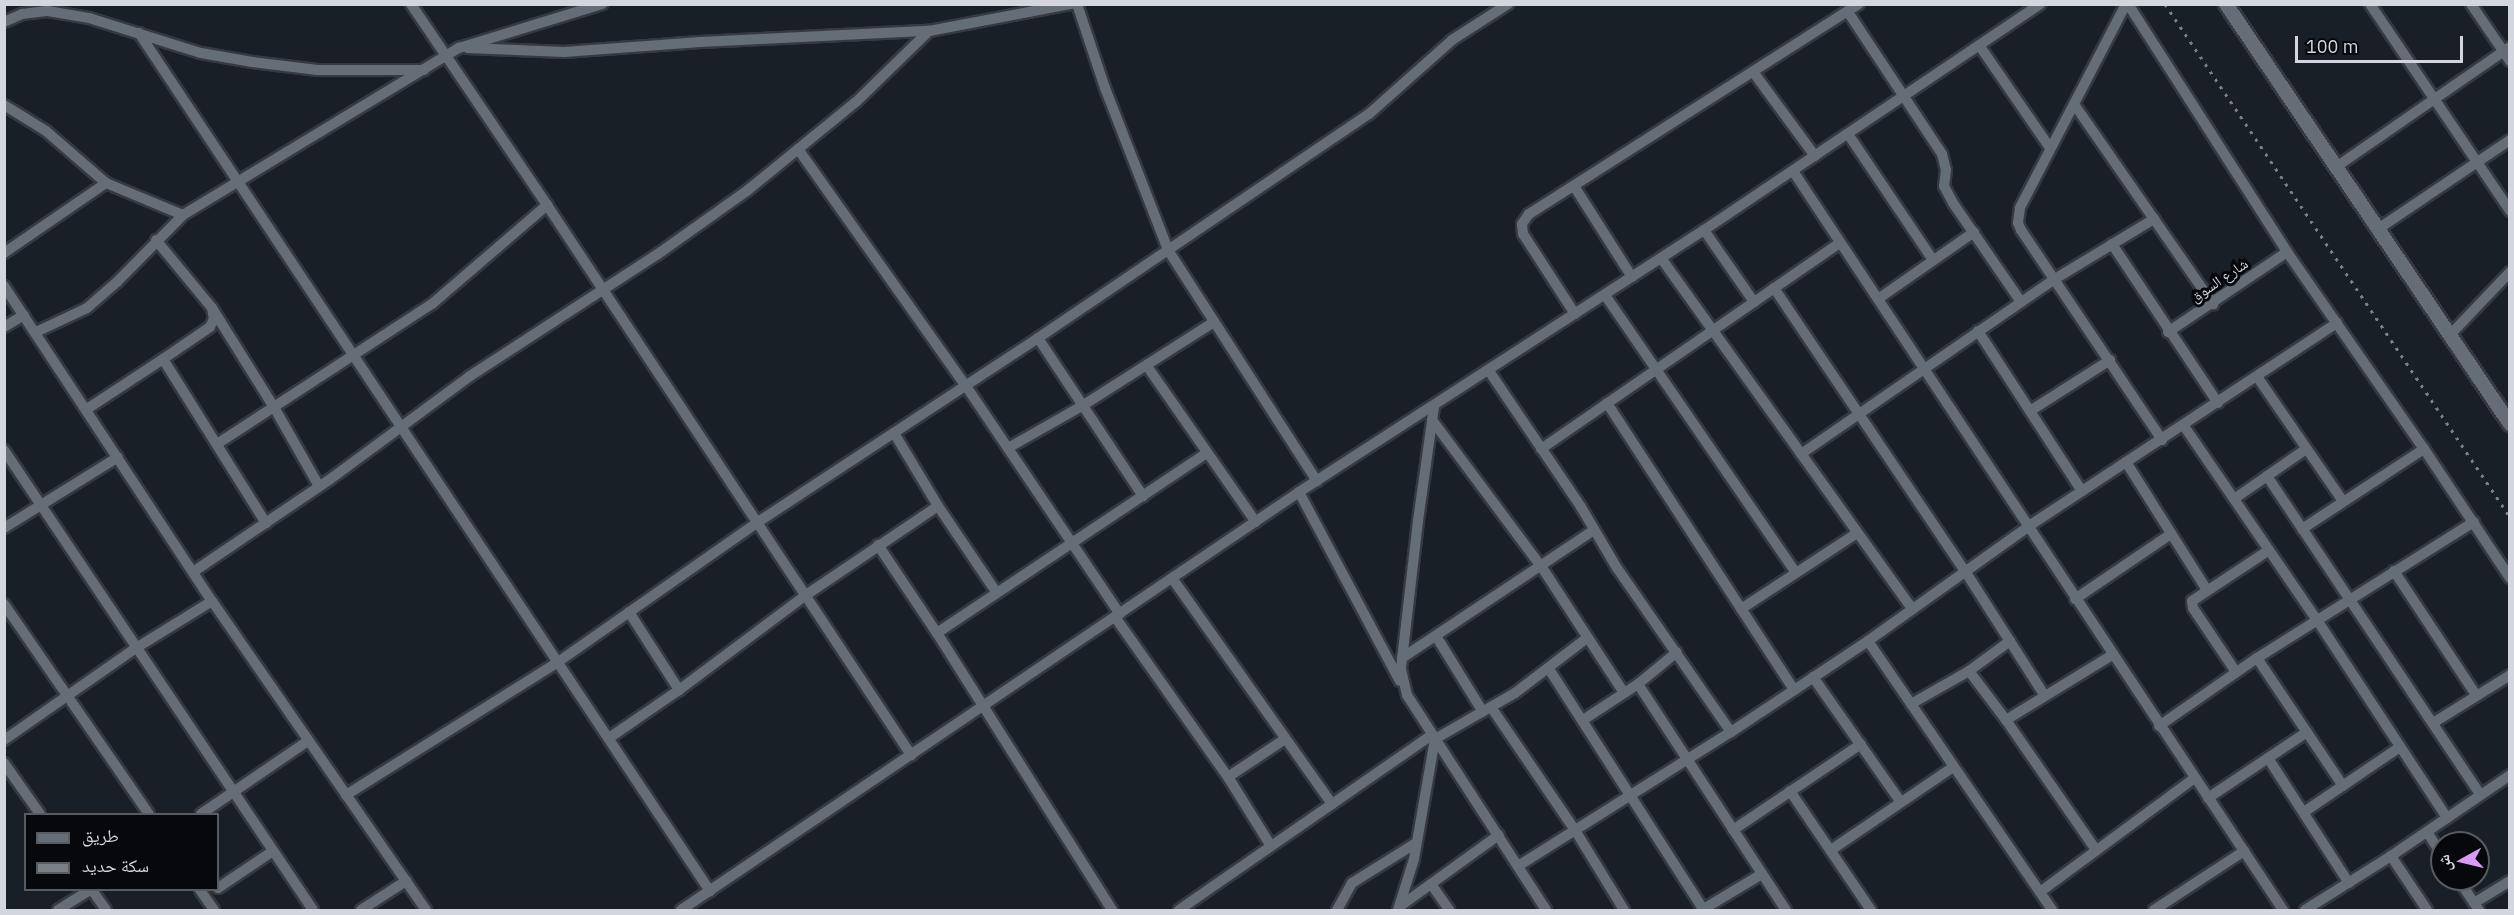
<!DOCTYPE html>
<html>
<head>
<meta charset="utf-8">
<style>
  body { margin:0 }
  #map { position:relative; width:2514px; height:915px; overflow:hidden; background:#181f26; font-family:"IBM Plex Sans","Noto Naskh Arabic",sans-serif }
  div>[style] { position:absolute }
  .roads { filter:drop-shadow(2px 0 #363a40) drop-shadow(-2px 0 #363a40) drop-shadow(0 2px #363a40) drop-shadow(0 -2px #363a40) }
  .minor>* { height:10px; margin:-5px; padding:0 5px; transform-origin:5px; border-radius:5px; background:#656d77 }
  .tertiary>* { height:14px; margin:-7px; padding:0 7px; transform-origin:7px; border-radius:7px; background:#656d77 }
  .rail>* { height:3px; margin-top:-1.5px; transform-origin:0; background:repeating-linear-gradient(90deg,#7a8086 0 3px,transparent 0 9px) }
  span { translate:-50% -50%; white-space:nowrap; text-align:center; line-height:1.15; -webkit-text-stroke:6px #06080c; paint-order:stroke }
  .street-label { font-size:15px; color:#d3d7dd }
  .frame { position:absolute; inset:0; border:6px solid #d3d7dd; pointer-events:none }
  .legend { position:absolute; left:24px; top:813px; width:195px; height:78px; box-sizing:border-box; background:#06080c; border:2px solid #585b60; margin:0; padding:8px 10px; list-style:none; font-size:18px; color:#d3d7dd }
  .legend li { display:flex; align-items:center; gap:12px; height:30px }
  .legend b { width:30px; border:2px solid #585b60 }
  .north { position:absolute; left:2430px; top:831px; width:60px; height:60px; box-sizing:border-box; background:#06080c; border:2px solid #585b60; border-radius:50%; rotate:262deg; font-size:16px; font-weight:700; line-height:24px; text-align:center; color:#d3d7dd }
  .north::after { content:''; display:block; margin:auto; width:21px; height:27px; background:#d99af7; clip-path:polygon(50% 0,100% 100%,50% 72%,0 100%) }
  .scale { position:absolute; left:2295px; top:36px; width:168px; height:27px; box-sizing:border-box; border:3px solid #d3d7dd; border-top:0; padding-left:8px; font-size:18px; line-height:21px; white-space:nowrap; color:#d3d7dd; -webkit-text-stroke:4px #06080c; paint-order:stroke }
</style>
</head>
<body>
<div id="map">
  <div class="roads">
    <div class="minor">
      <i style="left:411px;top:4px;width:243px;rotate:55.9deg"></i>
      <i style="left:547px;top:205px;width:660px;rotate:56.5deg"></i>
      <i style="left:1077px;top:4px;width:89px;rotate:71.6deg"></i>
      <i style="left:1105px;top:88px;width:174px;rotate:68.7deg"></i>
      <i style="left:1168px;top:250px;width:275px;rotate:57.2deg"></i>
      <i style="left:2126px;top:4px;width:230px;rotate:117.5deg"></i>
      <i style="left:2020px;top:208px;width:15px;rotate:98deg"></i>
      <i style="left:2018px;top:223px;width:8px;rotate:67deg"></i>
      <i style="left:2021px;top:230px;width:253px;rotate:56.1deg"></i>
      <i style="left:2128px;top:4px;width:295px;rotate:57.3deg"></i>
      <i style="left:2287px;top:252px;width:240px;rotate:55.2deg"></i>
      <i style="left:2424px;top:449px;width:155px;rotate:56.3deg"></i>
      <i style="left:2370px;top:4px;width:250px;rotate:55.9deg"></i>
      <i style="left:2471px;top:4px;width:69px;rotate:55.6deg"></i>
      <i style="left:1848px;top:12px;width:170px;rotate:56.5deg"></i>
      <i style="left:1942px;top:154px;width:16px;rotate:76deg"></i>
      <i style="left:1946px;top:170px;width:16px;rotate:97deg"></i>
      <i style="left:1944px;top:186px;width:19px;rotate:62deg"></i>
      <i style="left:1953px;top:203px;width:120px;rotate:55.5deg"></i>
      <i style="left:4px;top:22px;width:20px;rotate:-24deg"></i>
      <i style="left:22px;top:14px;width:26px;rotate:-7deg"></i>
      <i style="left:48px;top:11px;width:42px;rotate:9.7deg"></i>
      <i style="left:89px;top:18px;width:117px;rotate:17.4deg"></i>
      <i style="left:201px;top:53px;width:52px;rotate:10deg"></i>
      <i style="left:252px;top:62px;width:66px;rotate:6.9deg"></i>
      <i style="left:318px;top:70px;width:106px"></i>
      <i style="left:139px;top:33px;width:1031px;rotate:56.36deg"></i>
      <i style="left:1979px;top:45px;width:125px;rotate:55.4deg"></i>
      <i style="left:468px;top:48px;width:96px;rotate:2.4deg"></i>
      <i style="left:564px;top:52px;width:136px;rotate:-4.2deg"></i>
      <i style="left:700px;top:42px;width:229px;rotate:-2.8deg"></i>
      <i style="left:929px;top:31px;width:145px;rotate:-10.8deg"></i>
      <i style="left:1754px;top:73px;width:103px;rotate:53.7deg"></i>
      <i style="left:2074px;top:104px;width:244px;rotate:55.2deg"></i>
      <i style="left:4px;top:105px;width:49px;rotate:31.8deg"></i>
      <i style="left:46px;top:131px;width:79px;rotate:40.9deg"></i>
      <i style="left:106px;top:183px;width:124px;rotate:145.5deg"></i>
      <i style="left:1848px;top:134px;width:152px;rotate:56deg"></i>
      <i style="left:798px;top:149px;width:291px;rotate:54.7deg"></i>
      <i style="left:966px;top:386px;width:275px;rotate:56deg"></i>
      <i style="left:2336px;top:167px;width:211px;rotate:-34.6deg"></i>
      <i style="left:1793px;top:171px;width:887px;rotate:56.45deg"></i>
      <i style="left:106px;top:183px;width:83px;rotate:22.6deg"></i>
      <i style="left:1574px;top:186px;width:108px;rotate:57.5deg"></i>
      <i style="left:2378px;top:229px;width:159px;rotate:-34deg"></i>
      <i style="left:1704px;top:230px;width:88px;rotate:55.2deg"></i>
      <i style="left:156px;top:240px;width:88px;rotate:50.5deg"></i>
      <i style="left:212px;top:308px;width:11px;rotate:80deg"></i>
      <i style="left:214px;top:319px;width:9px;rotate:117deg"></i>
      <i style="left:210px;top:327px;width:57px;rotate:145.8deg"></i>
      <i style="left:2112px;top:244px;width:191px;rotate:56.3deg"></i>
      <i style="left:1661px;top:258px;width:432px;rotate:54.4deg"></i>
      <i style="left:4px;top:286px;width:377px;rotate:56.6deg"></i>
      <i style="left:212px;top:601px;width:376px;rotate:55.3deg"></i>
      <i style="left:1774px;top:288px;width:341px;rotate:56deg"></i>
      <i style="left:1965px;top:571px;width:148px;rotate:57.4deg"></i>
      <i style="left:1605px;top:295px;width:337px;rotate:55.5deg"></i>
      <i style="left:1878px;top:299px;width:117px;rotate:-34.9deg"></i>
      <i style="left:212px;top:308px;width:119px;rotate:58deg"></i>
      <i style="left:275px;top:409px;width:89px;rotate:60.3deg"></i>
      <i style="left:1575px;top:314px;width:95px;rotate:-123deg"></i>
      <i style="left:1523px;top:234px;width:10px;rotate:-96deg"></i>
      <i style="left:1522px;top:224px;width:12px;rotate:-55deg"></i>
      <i style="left:1529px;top:214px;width:391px;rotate:-32.5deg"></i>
      <i style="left:4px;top:327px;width:23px;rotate:-31deg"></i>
      <i style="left:1978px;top:331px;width:191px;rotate:57deg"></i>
      <i style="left:36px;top:332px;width:56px;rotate:-25.2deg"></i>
      <i style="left:87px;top:308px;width:40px;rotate:-41deg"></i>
      <i style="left:117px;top:282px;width:94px;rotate:-45.4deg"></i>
      <i style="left:183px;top:215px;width:323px;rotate:-31.2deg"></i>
      <i style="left:459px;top:48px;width:150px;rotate:-17.1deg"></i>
      <i style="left:2168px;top:332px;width:143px;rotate:-33.9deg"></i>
      <i style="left:2450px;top:335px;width:87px;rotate:-46.4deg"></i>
      <i style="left:1038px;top:338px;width:190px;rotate:56.4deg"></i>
      <i style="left:1147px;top:366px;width:190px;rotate:55.1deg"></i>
      <i style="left:1489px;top:371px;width:164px;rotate:55.9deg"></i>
      <i style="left:1581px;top:507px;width:71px;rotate:59.5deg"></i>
      <i style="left:1617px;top:568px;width:200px;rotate:55.2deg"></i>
      <i style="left:2258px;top:378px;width:150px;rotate:55.4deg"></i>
      <i style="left:1607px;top:403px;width:343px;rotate:56.9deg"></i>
      <i style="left:1434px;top:407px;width:115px;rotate:98deg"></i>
      <i style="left:1418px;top:521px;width:149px;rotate:96.6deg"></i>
      <i style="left:1401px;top:669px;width:27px;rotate:77deg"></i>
      <i style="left:1407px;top:695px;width:256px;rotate:57.1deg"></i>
      <i style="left:87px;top:409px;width:91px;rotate:-33.3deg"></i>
      <i style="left:163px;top:359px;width:194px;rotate:57.9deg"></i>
      <i style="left:2030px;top:411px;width:95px;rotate:-32.5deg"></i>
      <i style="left:1432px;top:420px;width:182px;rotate:53.3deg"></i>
      <i style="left:1541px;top:566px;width:152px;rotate:56.8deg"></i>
      <i style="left:2184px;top:426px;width:235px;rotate:55.6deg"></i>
      <i style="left:2317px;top:620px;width:237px;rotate:56.7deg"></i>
      <i style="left:894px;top:433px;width:85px;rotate:58.9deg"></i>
      <i style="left:938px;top:506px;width:105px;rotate:55.9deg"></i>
      <i style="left:217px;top:444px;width:257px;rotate:-33.1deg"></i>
      <i style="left:432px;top:304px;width:152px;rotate:-40.7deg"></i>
      <i style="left:1008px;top:448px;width:85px;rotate:-29.6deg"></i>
      <i style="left:1082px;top:406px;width:156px;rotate:-32.5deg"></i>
      <i style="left:1541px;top:449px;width:363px;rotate:-34.6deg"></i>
      <i style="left:4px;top:450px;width:554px;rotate:56.11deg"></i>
      <i style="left:1801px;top:454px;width:308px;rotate:-34.6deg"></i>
      <i style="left:2055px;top:279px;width:116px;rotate:-31.2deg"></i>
      <i style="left:2126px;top:462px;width:151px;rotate:57.7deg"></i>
      <i style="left:2267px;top:476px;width:383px;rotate:56.2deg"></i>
      <i style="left:1299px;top:492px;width:214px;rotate:61.9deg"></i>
      <i style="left:2234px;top:499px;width:88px;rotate:-34.8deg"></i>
      <i style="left:4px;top:528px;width:134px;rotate:-31.9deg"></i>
      <i style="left:2302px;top:529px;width:146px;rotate:-33.3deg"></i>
      <i style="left:878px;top:545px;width:106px;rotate:56.2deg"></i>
      <i style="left:937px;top:633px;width:328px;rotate:57.7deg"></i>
      <i style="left:2394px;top:571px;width:149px;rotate:56.5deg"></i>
      <i style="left:193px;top:572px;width:164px;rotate:-34.1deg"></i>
      <i style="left:329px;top:480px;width:175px;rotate:-36.4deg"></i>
      <i style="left:470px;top:376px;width:224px;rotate:-33deg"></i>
      <i style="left:658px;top:254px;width:110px;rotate:-35.4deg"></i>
      <i style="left:748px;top:190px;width:139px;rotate:-39.2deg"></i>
      <i style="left:856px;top:102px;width:102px;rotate:-44.2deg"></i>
      <i style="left:1172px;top:578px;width:277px;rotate:54.7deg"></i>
      <i style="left:2075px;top:599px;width:116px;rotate:-34.1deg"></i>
      <i style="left:4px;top:604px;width:255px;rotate:55.4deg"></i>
      <i style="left:1741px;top:609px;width:139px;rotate:-33.2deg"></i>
      <i style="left:629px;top:612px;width:93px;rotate:57.3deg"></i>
      <i style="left:1115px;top:617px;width:196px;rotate:54.8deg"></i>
      <i style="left:1228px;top:777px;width:81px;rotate:58.1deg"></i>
      <i style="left:937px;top:633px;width:324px;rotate:-33.7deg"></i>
      <i style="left:1436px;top:636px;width:89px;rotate:58.3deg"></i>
      <i style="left:1868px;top:641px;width:326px;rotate:55.6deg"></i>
      <i style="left:1402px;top:658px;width:231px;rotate:-33.7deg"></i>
      <i style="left:2257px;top:658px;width:154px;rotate:56.1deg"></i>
      <i style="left:1549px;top:669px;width:287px;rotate:57.3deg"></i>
      <i style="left:1969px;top:671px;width:61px;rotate:52.9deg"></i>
      <i style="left:2006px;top:720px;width:158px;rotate:55.3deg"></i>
      <i style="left:2236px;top:672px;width:77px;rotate:-123.9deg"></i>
      <i style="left:2193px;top:608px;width:7px;rotate:-98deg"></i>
      <i style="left:2192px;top:601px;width:92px;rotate:-33.5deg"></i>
      <i style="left:1813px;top:677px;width:151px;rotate:54.9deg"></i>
      <i style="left:1638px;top:684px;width:270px;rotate:56.8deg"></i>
      <i style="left:1911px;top:704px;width:67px;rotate:-29.6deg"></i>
      <i style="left:1969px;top:671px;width:51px;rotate:-36.2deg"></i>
      <i style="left:1491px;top:707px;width:149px;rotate:55.7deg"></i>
      <i style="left:1575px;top:830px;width:94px;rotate:58.5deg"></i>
      <i style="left:1583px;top:720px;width:66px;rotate:-33.2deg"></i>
      <i style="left:1638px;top:684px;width:50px;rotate:-39.4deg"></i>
      <i style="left:2006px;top:720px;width:124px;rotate:-31.5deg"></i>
      <i style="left:2433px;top:723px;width:91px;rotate:-31.9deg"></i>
      <i style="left:2159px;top:726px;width:119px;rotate:-34.8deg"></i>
      <i style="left:2257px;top:658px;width:256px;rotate:-32.1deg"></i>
      <i style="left:609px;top:738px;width:85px;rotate:-34.4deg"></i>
      <i style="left:679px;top:690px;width:159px;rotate:-36.8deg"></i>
      <i style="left:806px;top:595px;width:159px;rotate:-34deg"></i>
      <i style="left:1435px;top:739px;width:92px;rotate:-29.9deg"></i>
      <i style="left:1515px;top:693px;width:91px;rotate:-37.4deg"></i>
      <i style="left:4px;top:740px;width:161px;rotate:-34.9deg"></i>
      <i style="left:136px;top:648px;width:89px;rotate:-31.7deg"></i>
      <i style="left:2268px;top:758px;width:149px;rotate:57.1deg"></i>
      <i style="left:4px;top:763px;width:62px;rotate:54.8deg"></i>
      <i style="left:1228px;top:777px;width:69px;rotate:-33.7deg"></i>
      <i style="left:1790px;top:791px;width:144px;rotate:55.8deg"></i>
      <i style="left:346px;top:795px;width:250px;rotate:-32.1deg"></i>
      <i style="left:558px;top:662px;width:244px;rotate:-35deg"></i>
      <i style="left:758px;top:522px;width:335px;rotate:-33.3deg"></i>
      <i style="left:1038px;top:338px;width:400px;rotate:-34.1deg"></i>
      <i style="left:1369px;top:114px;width:111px;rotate:-41.7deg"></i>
      <i style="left:1452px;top:40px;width:67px;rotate:-32.7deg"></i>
      <i style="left:2208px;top:798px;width:119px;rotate:-33.7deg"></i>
      <i style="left:2304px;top:812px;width:116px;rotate:-34.1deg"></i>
      <i style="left:201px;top:814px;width:130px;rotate:-34.3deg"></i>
      <i style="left:1733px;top:830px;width:154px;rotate:-33.9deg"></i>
      <i style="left:2427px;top:832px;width:27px;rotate:57deg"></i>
      <i style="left:1831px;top:850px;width:148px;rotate:-34.2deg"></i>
      <i style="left:2391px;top:856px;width:65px;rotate:56.3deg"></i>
      <i style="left:1518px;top:866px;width:252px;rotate:-32.2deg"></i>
      <i style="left:1731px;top:732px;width:164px;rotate:-33.6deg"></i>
      <i style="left:1868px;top:641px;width:198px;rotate:-35.5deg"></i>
      <i style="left:2029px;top:526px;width:369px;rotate:-33.4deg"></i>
      <i style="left:2458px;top:879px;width:37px;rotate:56deg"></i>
      <i style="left:1431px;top:884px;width:32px;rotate:55deg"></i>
      <i style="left:218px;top:888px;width:66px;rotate:-33.9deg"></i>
      <i style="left:92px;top:890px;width:24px;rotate:55deg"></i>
      <i style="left:200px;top:890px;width:24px;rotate:55deg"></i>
      <i style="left:2040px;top:892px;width:190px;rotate:-36.4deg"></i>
      <i style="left:2474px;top:903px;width:42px;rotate:-31.4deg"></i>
      <i style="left:1399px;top:907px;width:123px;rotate:-35.8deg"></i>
      <i style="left:58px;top:910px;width:38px;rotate:-32deg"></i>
      <i style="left:361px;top:910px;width:54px;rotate:-32.8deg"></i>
      <i style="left:681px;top:910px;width:746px;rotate:-34.07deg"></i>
      <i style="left:1299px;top:492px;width:482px;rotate:-32.9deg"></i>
      <i style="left:1704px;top:230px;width:405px;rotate:-33.9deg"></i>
      <i style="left:1179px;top:910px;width:308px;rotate:-34.7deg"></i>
      <i style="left:1337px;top:910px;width:31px;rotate:-61deg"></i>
      <i style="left:1352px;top:883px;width:75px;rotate:-32deg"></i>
      <i style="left:1398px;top:910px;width:53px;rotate:-72.6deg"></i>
      <i style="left:1414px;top:859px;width:122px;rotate:-80.1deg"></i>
      <i style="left:1702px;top:910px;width:70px;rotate:-31deg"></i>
      <i style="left:2154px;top:910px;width:108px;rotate:-33.2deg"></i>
      <i style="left:2305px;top:910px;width:102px;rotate:-32.1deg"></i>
      <i style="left:2391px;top:856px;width:144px;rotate:-34.2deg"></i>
    </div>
    <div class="tertiary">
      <i style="left:2226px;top:4px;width:507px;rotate:55.93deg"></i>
    </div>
  </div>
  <div class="rail">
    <i style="left:2165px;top:4px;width:618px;rotate:56.08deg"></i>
  </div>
  <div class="street-label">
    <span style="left:2219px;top:280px;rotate:-34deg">شارع السوق</span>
  </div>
  <div class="frame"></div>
  <ul class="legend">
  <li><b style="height:8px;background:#656d77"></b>طريق</li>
  <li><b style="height:8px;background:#7a8086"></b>سكة حديد</li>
  </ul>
  <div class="north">ش</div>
  <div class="scale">100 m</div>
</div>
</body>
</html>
